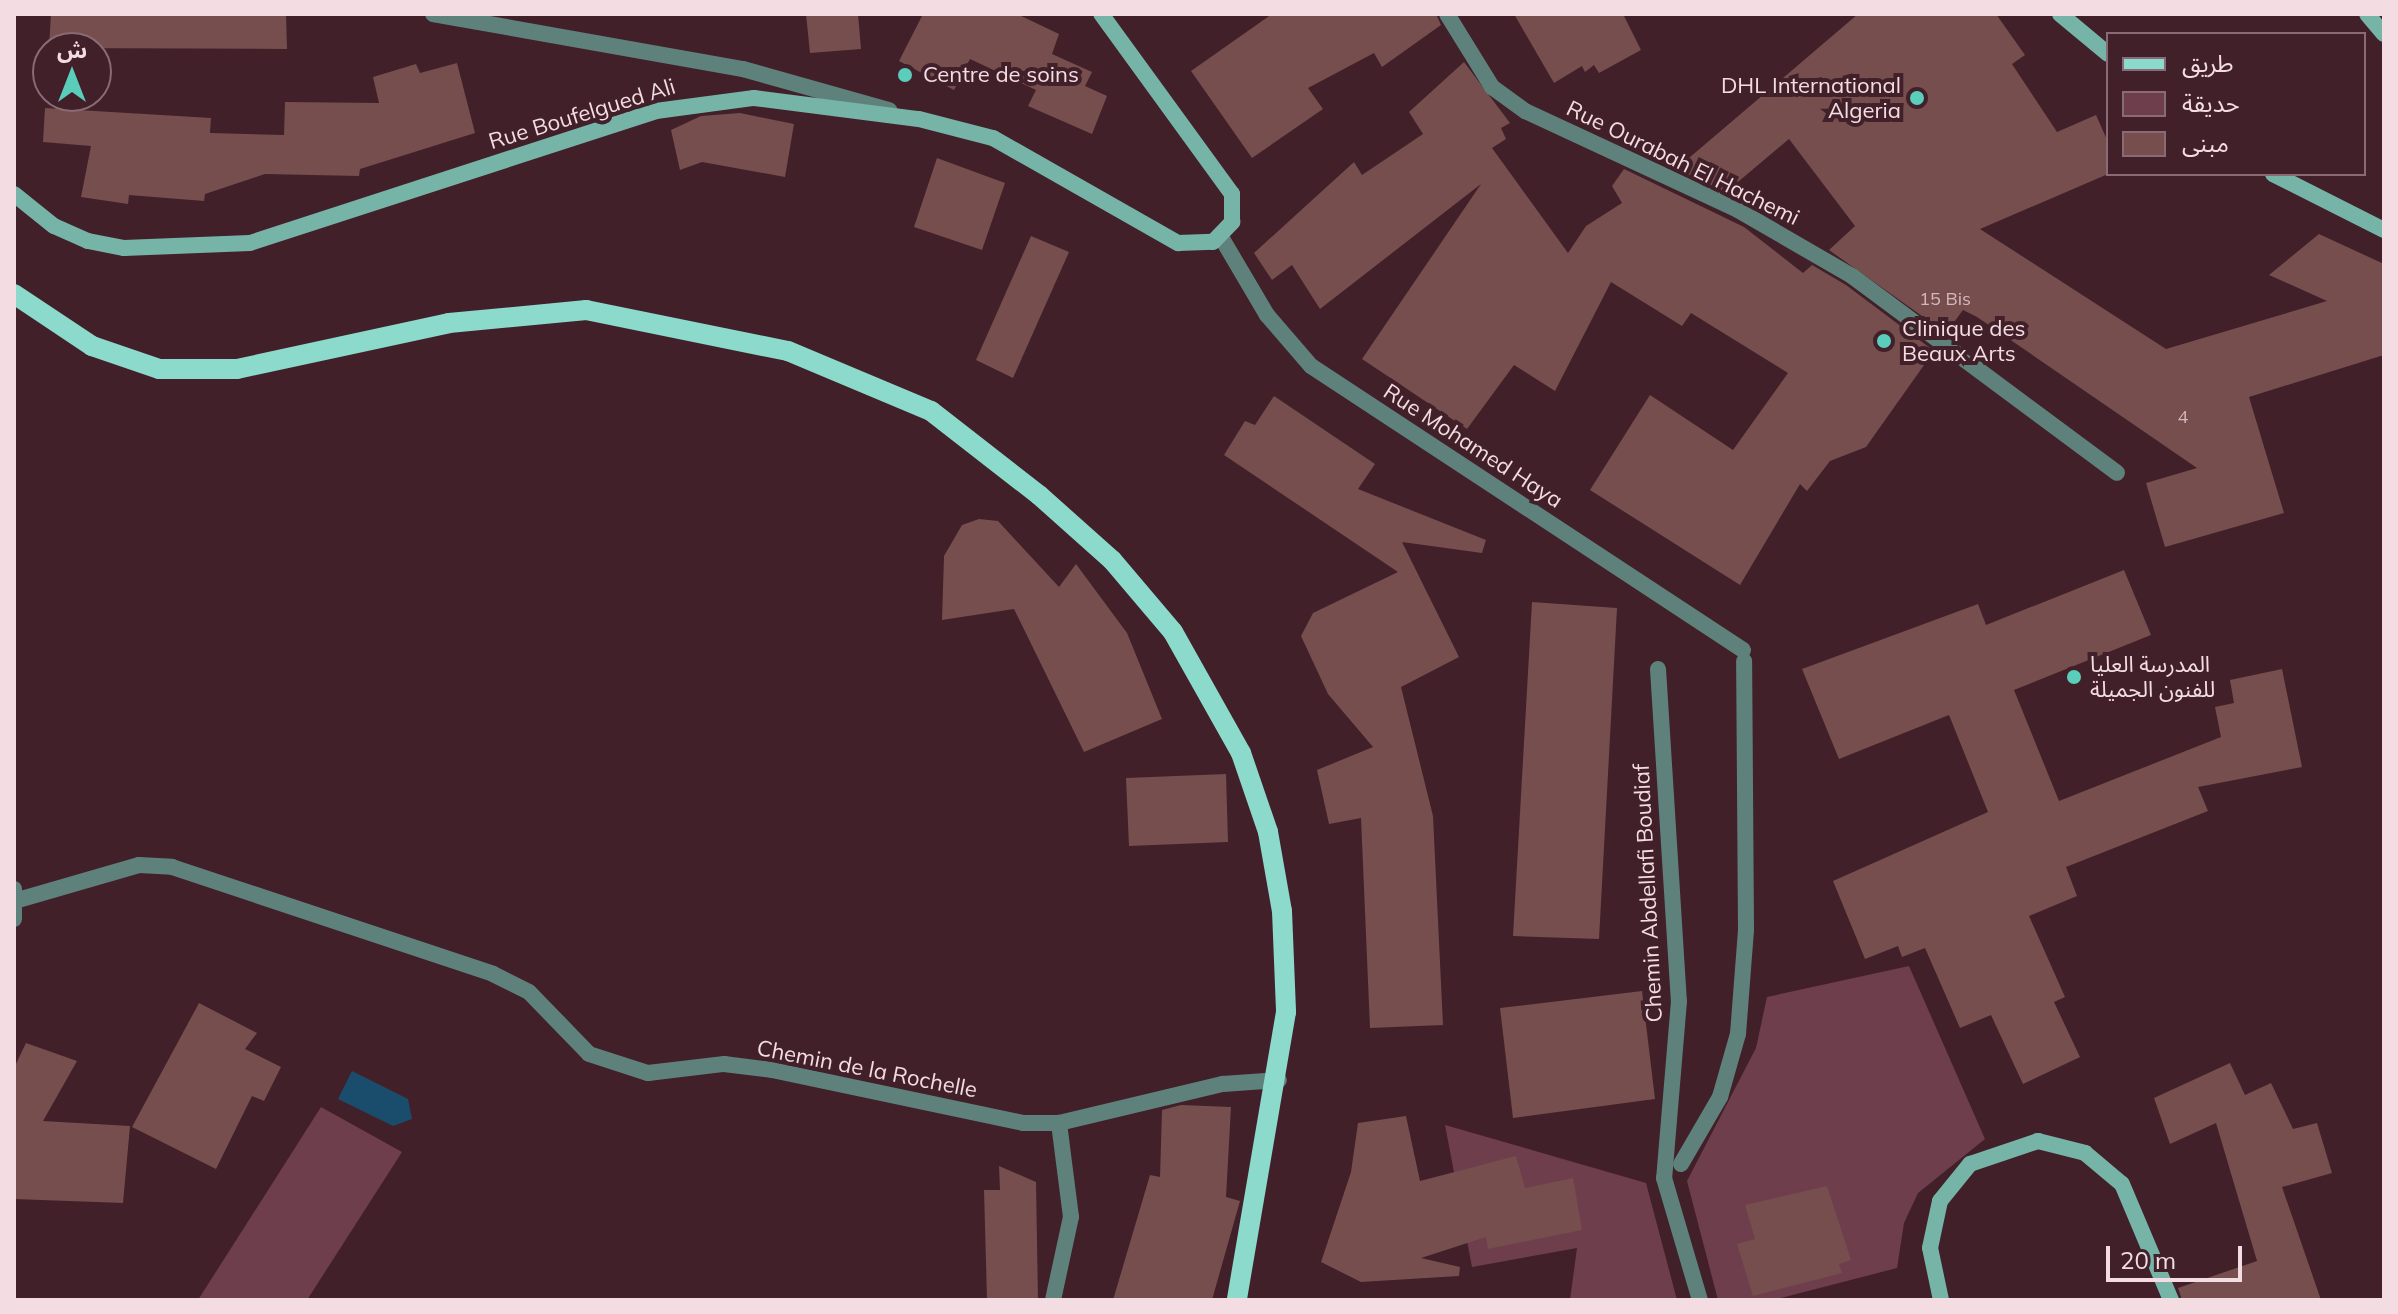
<!DOCTYPE html>
<html>
<head>
<meta charset="utf-8">
<style>
  body { margin:0 }
  #map { position:relative; width:2398px; height:1314px; overflow:hidden; background:#41202a; font-family:Mulish,"Noto Sans Arabic",sans-serif }
  div>[style] { position:absolute }
  .green>* { inset:0; background:#6f3e4d }
  .water>* { inset:0; background:#1a4c6c }
  .building>* { inset:0; background:#754e4d }
  .street>* { height:16px; margin:-8px; padding:0 8px; transform-origin:8px; border-radius:8px; background:#5e827b }
  .secondary>* { height:16px; margin:-8px; padding:0 8px; transform-origin:8px; border-radius:8px; background:#77b4a8 }
  .primary>* { height:20px; margin:-10px; padding:0 10px; transform-origin:10px; border-radius:10px; background:#8bdacb }
  .dots>* { width:22px; height:22px; translate:-50% -50%; box-sizing:border-box; border:4px solid #41202a; border-radius:50% }
  span { translate:-50% -50%; white-space:nowrap; text-align:center; line-height:1.15; -webkit-text-stroke:8px #41202a; paint-order:stroke }
  .number-label { font-size:18px; color:#d4b8bd }
  .number-label span { -webkit-text-stroke-width:0 }
  .poi-label { font-size:22px; color:#f3dce2 }
  .left { translate:0 -50%; text-align:left }
  .right { translate:-100% -50%; text-align:right }
  .street-label { font-size:22px; color:#f3dce2 }
  .frame { position:absolute; inset:0; border:16px solid #f3dce2; pointer-events:none }
  .legend { position:absolute; left:2106px; top:32px; width:260px; height:144px; box-sizing:border-box; background:#41202a; border:2px solid #886b74; margin:0; padding:10px 14px; list-style:none; font-size:24px; color:#f3dce2 }
  .legend li { display:flex; align-items:center; gap:16px; height:40px }
  .legend b { width:40px; border:2px solid #886b74 }
  .north { position:absolute; left:32px; top:32px; width:80px; height:80px; box-sizing:border-box; background:#41202a; border:2px solid #886b74; border-radius:50%; rotate:0deg; font-size:22px; font-weight:700; line-height:32px; text-align:center; color:#f3dce2 }
  .north::after { content:''; display:block; margin:auto; width:28px; height:36px; background:#5bcebb; clip-path:polygon(50% 0,100% 100%,50% 72%,0 100%) }
  .scale { position:absolute; left:2106px; top:1246px; width:136px; height:36px; box-sizing:border-box; border:4px solid #f3dce2; border-top:0; padding-left:10px; font-size:24px; line-height:28px; white-space:nowrap; color:#f3dce2; -webkit-text-stroke:6px #41202a; paint-order:stroke }
</style>
</head>
<body>
<div id="map">
  <div class="green">
    <i style="clip-path:polygon(1909px 966px,1985px 1139px,1918px 1193px,1904px 1223px,1897px 1268px,1773px 1300px,1718px 1300px,1687px 1181px,1756px 1048px,1767px 997px)"></i>
    <i style="clip-path:polygon(321px 1107px,402px 1152px,307px 1300px,198px 1300px)"></i>
    <i style="clip-path:polygon(1445px 1125px,1646px 1183px,1677px 1300px,1570px 1300px,1577px 1248px,1472px 1267px)"></i>
  </div>
  <div class="water">
    <i style="clip-path:polygon(352px 1071px,408px 1099px,412px 1119px,393px 1126px,338px 1099px)"></i>
  </div>
  <div class="building">
    <i style="clip-path:polygon(51px 14px,286px 14px,287px 49px,49px 48px)"></i>
    <i style="clip-path:polygon(806px 14px,858px 14px,861px 49px,810px 53px)"></i>
    <i style="clip-path:polygon(923px 14px,1017px 14px,1059px 34px,1052px 54px,1092px 72px,1085px 86px,1107px 96px,1092px 134px,1028px 106px,1036px 90px,970px 59px,954px 90px,899px 61px)"></i>
    <i style="clip-path:polygon(1272px 14px,1436px 14px,1441px 25px,1382px 67px,1374px 53px,1308px 88px,1323px 109px,1252px 158px,1191px 71px)"></i>
    <i style="clip-path:polygon(1514px 14px,1623px 14px,1641px 50px,1599px 73px,1594px 65px,1585px 72px,1582px 66px,1554px 83px)"></i>
    <i style="clip-path:polygon(1858px 14px,1996px 14px,2025px 55px,2012px 64px,2057px 132px,2096px 115px,2108px 142px,2108px 174px,1980px 229px,2166px 349px,2327px 301px,2269px 275px,2319px 234px,2384px 264px,2384px 355px,2249px 397px,2284px 513px,2165px 547px,2146px 483px,2197px 468px,1977px 317px,1963px 310px,1946px 333px,1829px 250px,1855px 226px,1789px 139px,1726px 192px,1676px 169px)"></i>
    <i style="clip-path:polygon(1464px 62px,1510px 123px,1501px 128px,1506px 139px,1492px 148px,1568px 253px,1586px 226px,1622px 203px,1612px 186px,1624px 169px,1744px 227px,1803px 273px,1812px 265px,1846px 285px,1934px 351px,1866px 447px,1830px 461px,1807px 491px,1800px 484px,1740px 585px,1590px 490px,1650px 395px,1733px 450px,1788px 373px,1691px 313px,1682px 326px,1611px 282px,1555px 391px,1514px 365px,1467px 429px,1362px 359px,1481px 184px,1320px 309px,1292px 265px,1272px 280px,1254px 253px,1354px 162px,1362px 175px,1423px 134px,1409px 112px)"></i>
    <i style="clip-path:polygon(457px 63px,475px 133px,360px 169px,359px 176px,265px 174px,205px 194px,204px 201px,129px 195px,128px 204px,81px 197px,91px 146px,43px 142px,45px 108px,211px 118px,210px 133px,284px 135px,285px 102px,379px 103px,373px 77px,416px 64px,420px 73px)"></i>
    <i style="clip-path:polygon(740px 113px,794px 124px,785px 177px,702px 162px,680px 170px,671px 130px,701px 116px)"></i>
    <i style="clip-path:polygon(937px 158px,1005px 183px,982px 250px,914px 227px)"></i>
    <i style="clip-path:polygon(1031px 236px,1069px 252px,1013px 378px,976px 360px)"></i>
    <i style="clip-path:polygon(1274px 396px,1375px 464px,1358px 489px,1486px 540px,1482px 553px,1402px 542px,1459px 657px,1401px 687px,1433px 816px,1443px 1025px,1370px 1028px,1361px 818px,1329px 824px,1317px 770px,1373px 747px,1328px 694px,1301px 636px,1313px 613px,1398px 572px,1224px 455px,1245px 421px,1255px 425px)"></i>
    <i style="clip-path:polygon(979px 519px,998px 521px,1059px 587px,1076px 564px,1127px 633px,1162px 719px,1084px 752px,1014px 609px,942px 620px,944px 556px,962px 525px)"></i>
    <i style="clip-path:polygon(2124px 570px,2151px 635px,2014px 690px,2059px 801px,2221px 737px,2215px 707px,2234px 703px,2230px 680px,2282px 669px,2302px 767px,2198px 787px,2208px 811px,2066px 867px,2077px 896px,2029px 916px,2065px 997px,2054px 1002px,2080px 1057px,2023px 1084px,1991px 1015px,1960px 1028px,1925px 948px,1902px 957px,1898px 946px,1865px 959px,1833px 881px,1988px 812px,1949px 715px,1839px 759px,1802px 669px,1978px 604px,1986px 625px)"></i>
    <i style="clip-path:polygon(1532px 602px,1617px 608px,1599px 939px,1513px 936px)"></i>
    <i style="clip-path:polygon(1226px 774px,1228px 842px,1129px 846px,1126px 778px)"></i>
    <i style="clip-path:polygon(1642px 991px,1655px 1099px,1513px 1118px,1500px 1008px)"></i>
    <i style="clip-path:polygon(199px 1003px,257px 1033px,245px 1049px,281px 1067px,264px 1101px,252px 1096px,216px 1169px,132px 1127px)"></i>
    <i style="clip-path:polygon(26px 1043px,77px 1061px,43px 1121px,130px 1126px,123px 1203px,14px 1199px,14px 1068px)"></i>
    <i style="clip-path:polygon(2230px 1063px,2245px 1095px,2271px 1083px,2293px 1129px,2317px 1123px,2332px 1173px,2282px 1187px,2321px 1300px,2182px 1300px,2178px 1288px,2257px 1261px,2216px 1123px,2170px 1144px,2154px 1098px)"></i>
    <i style="clip-path:polygon(1181px 1105px,1231px 1107px,1226px 1197px,1240px 1201px,1212px 1300px,1113px 1300px,1150px 1175px,1160px 1177px,1162px 1110px)"></i>
    <i style="clip-path:polygon(1406px 1116px,1420px 1181px,1516px 1156px,1525px 1188px,1573px 1178px,1582px 1230px,1488px 1249px,1486px 1237px,1421px 1258px,1460px 1267px,1459px 1276px,1361px 1282px,1321px 1262px,1351px 1172px,1358px 1123px)"></i>
    <i style="clip-path:polygon(999px 1166px,1036px 1182px,1038px 1300px,987px 1300px,984px 1190px,1000px 1190px)"></i>
    <i style="clip-path:polygon(1827px 1186px,1851px 1260px,1839px 1264px,1842px 1273px,1753px 1296px,1737px 1244px,1755px 1239px,1745px 1205px)"></i>
  </div>
  <div class="street">
    <i style="left:433px;top:14px;width:315px;rotate:10.1deg"></i>
    <i style="left:743px;top:69px;width:152px;rotate:15.7deg"></i>
    <i style="left:1447px;top:14px;width:86px;rotate:58.3deg"></i>
    <i style="left:1492px;top:87px;width:41px;rotate:36deg"></i>
    <i style="left:1525px;top:111px;width:235px;rotate:24.9deg"></i>
    <i style="left:1738px;top:210px;width:132px;rotate:30.1deg"></i>
    <i style="left:1852px;top:276px;width:330px;rotate:36.6deg"></i>
    <i style="left:1221px;top:237px;width:91px;rotate:59.5deg"></i>
    <i style="left:1267px;top:315px;width:67px;rotate:49.2deg"></i>
    <i style="left:1311px;top:366px;width:517px;rotate:33.32deg"></i>
    <i style="left:1658px;top:669px;width:333px;rotate:86.4deg"></i>
    <i style="left:1679px;top:1001px;width:178px;rotate:94.8deg"></i>
    <i style="left:1664px;top:1178px;width:127px;rotate:73.6deg"></i>
    <i style="left:14px;top:889px;width:30px;rotate:90deg"></i>
    <i style="left:18px;top:900px;width:126px;rotate:-16.1deg"></i>
    <i style="left:139px;top:865px;width:33px;rotate:3deg"></i>
    <i style="left:172px;top:867px;width:338px;rotate:18.4deg"></i>
    <i style="left:493px;top:974px;width:40px;rotate:26.6deg"></i>
    <i style="left:529px;top:992px;width:86px;rotate:45.9deg"></i>
    <i style="left:589px;top:1054px;width:62px;rotate:17.9deg"></i>
    <i style="left:648px;top:1073px;width:77px;rotate:-6.8deg"></i>
    <i style="left:724px;top:1064px;width:48px;rotate:7.1deg"></i>
    <i style="left:772px;top:1070px;width:257px;rotate:11.9deg"></i>
    <i style="left:1023px;top:1123px;width:36px"></i>
    <i style="left:1059px;top:1123px;width:169px;rotate:-13.4deg"></i>
    <i style="left:1223px;top:1084px;width:56px;rotate:-4.1deg"></i>
    <i style="left:1681px;top:1164px;width:78px;rotate:-59.8deg"></i>
    <i style="left:1720px;top:1097px;width:66px;rotate:-74.1deg"></i>
    <i style="left:1738px;top:1034px;width:104px;rotate:-85.6deg"></i>
    <i style="left:1746px;top:930px;width:269px;rotate:-90.4deg"></i>
    <i style="left:1053px;top:1300px;width:85px;rotate:-77.8deg"></i>
    <i style="left:1071px;top:1217px;width:95px;rotate:-97.3deg"></i>
  </div>
  <div class="secondary">
    <i style="left:2060px;top:14px;width:62px;rotate:39.8deg"></i>
    <i style="left:2367px;top:14px;width:26px;rotate:50deg"></i>
    <i style="left:2273px;top:174px;width:124px;rotate:26.8deg"></i>
    <i style="left:14px;top:194px;width:51px;rotate:38.7deg"></i>
    <i style="left:54px;top:226px;width:37px;rotate:24deg"></i>
    <i style="left:88px;top:241px;width:37px;rotate:11deg"></i>
    <i style="left:124px;top:248px;width:126px;rotate:-2.3deg"></i>
    <i style="left:250px;top:243px;width:427px;rotate:-18deg"></i>
    <i style="left:656px;top:111px;width:99px;rotate:-7.6deg"></i>
    <i style="left:754px;top:98px;width:166px;rotate:7.3deg"></i>
    <i style="left:919px;top:119px;width:76px;rotate:14.4deg"></i>
    <i style="left:993px;top:138px;width:213px;rotate:29.6deg"></i>
    <i style="left:1178px;top:243px;width:35px;rotate:-2deg"></i>
    <i style="left:1213px;top:242px;width:28px;rotate:-46deg"></i>
    <i style="left:1232px;top:222px;width:28px;rotate:-90deg"></i>
    <i style="left:1232px;top:194px;width:223px;rotate:-126deg"></i>
    <i style="left:1941px;top:1300px;width:53px;rotate:-101.9deg"></i>
    <i style="left:1930px;top:1248px;width:48px;rotate:-78deg"></i>
    <i style="left:1940px;top:1201px;width:48px;rotate:-51deg"></i>
    <i style="left:1970px;top:1164px;width:72px;rotate:-18.7deg"></i>
    <i style="left:2038px;top:1141px;width:49px;rotate:14.3deg"></i>
    <i style="left:2085px;top:1153px;width:48px;rotate:40deg"></i>
    <i style="left:2122px;top:1184px;width:126px;rotate:67.1deg"></i>
  </div>
  <div class="primary">
    <i style="left:14px;top:294px;width:94px;rotate:33.7deg"></i>
    <i style="left:92px;top:346px;width:71px;rotate:18.9deg"></i>
    <i style="left:159px;top:369px;width:78px"></i>
    <i style="left:237px;top:369px;width:217px;rotate:-12.2deg"></i>
    <i style="left:449px;top:323px;width:138px;rotate:-5.4deg"></i>
    <i style="left:586px;top:310px;width:206px;rotate:11.5deg"></i>
    <i style="left:788px;top:351px;width:155px;rotate:22.8deg"></i>
    <i style="left:931px;top:411px;width:137px;rotate:37.9deg"></i>
    <i style="left:1039px;top:495px;width:98px;rotate:41.7deg"></i>
    <i style="left:1112px;top:560px;width:94px;rotate:49.7deg"></i>
    <i style="left:1173px;top:632px;width:139px;rotate:60.7deg"></i>
    <i style="left:1241px;top:753px;width:83px;rotate:71.1deg"></i>
    <i style="left:1268px;top:832px;width:80px;rotate:80deg"></i>
    <i style="left:1282px;top:911px;width:101px;rotate:87.7deg"></i>
    <i style="left:1286px;top:1012px;width:292px;rotate:99.7deg"></i>
  </div>
  <div class="dots">
    <i style="left:905px;top:75px;background:#5bcebb"></i>
    <i style="left:1917px;top:98px;background:#5bcebb"></i>
    <i style="left:1884px;top:341px;background:#5bcebb"></i>
    <i style="left:2074px;top:677px;background:#5bcebb"></i>
  </div>
  <div class="number-label">
    <span style="left:1945px;top:299px">15 Bis</span>
    <span style="left:2183px;top:417px">4</span>
  </div>
  <div class="poi-label">
    <span class="left" style="left:923px;top:75px">Centre de soins</span>
    <span class="right" style="left:1901px;top:98px">DHL International<br>Algeria</span>
    <span class="left" style="left:1902px;top:341px">Clinique des<br>Beaux Arts</span>
    <span class="left" style="left:2090px;top:677px">المدرسة العليا<br>للفنون الجميلة</span>
  </div>
  <div class="street-label">
    <span style="left:582px;top:114px;rotate:-17deg">Rue Boufelgued Ali</span>
    <span style="left:1683px;top:163px;rotate:26deg">Rue Ourabah El Hachemi</span>
    <span style="left:1473px;top:446px;rotate:33deg">Rue Mohamed Haya</span>
    <span style="left:1648px;top:893px;rotate:-93deg">Chemin Abdellafi Boudiaf</span>
    <span style="left:867px;top:1069px;rotate:11deg">Chemin de la Rochelle</span>
  </div>
  <div class="frame"></div>
  <ul class="legend">
  <li><b style="height:10px;background:#8bdacb"></b>طريق</li>
  <li><b style="height:22px;background:#6f3e4d"></b>حديقة</li>
  <li><b style="height:22px;background:#754e4d"></b>مبنى</li>
  </ul>
  <div class="north">ش</div>
  <div class="scale">20 m</div>
</div>
</body>
</html>
